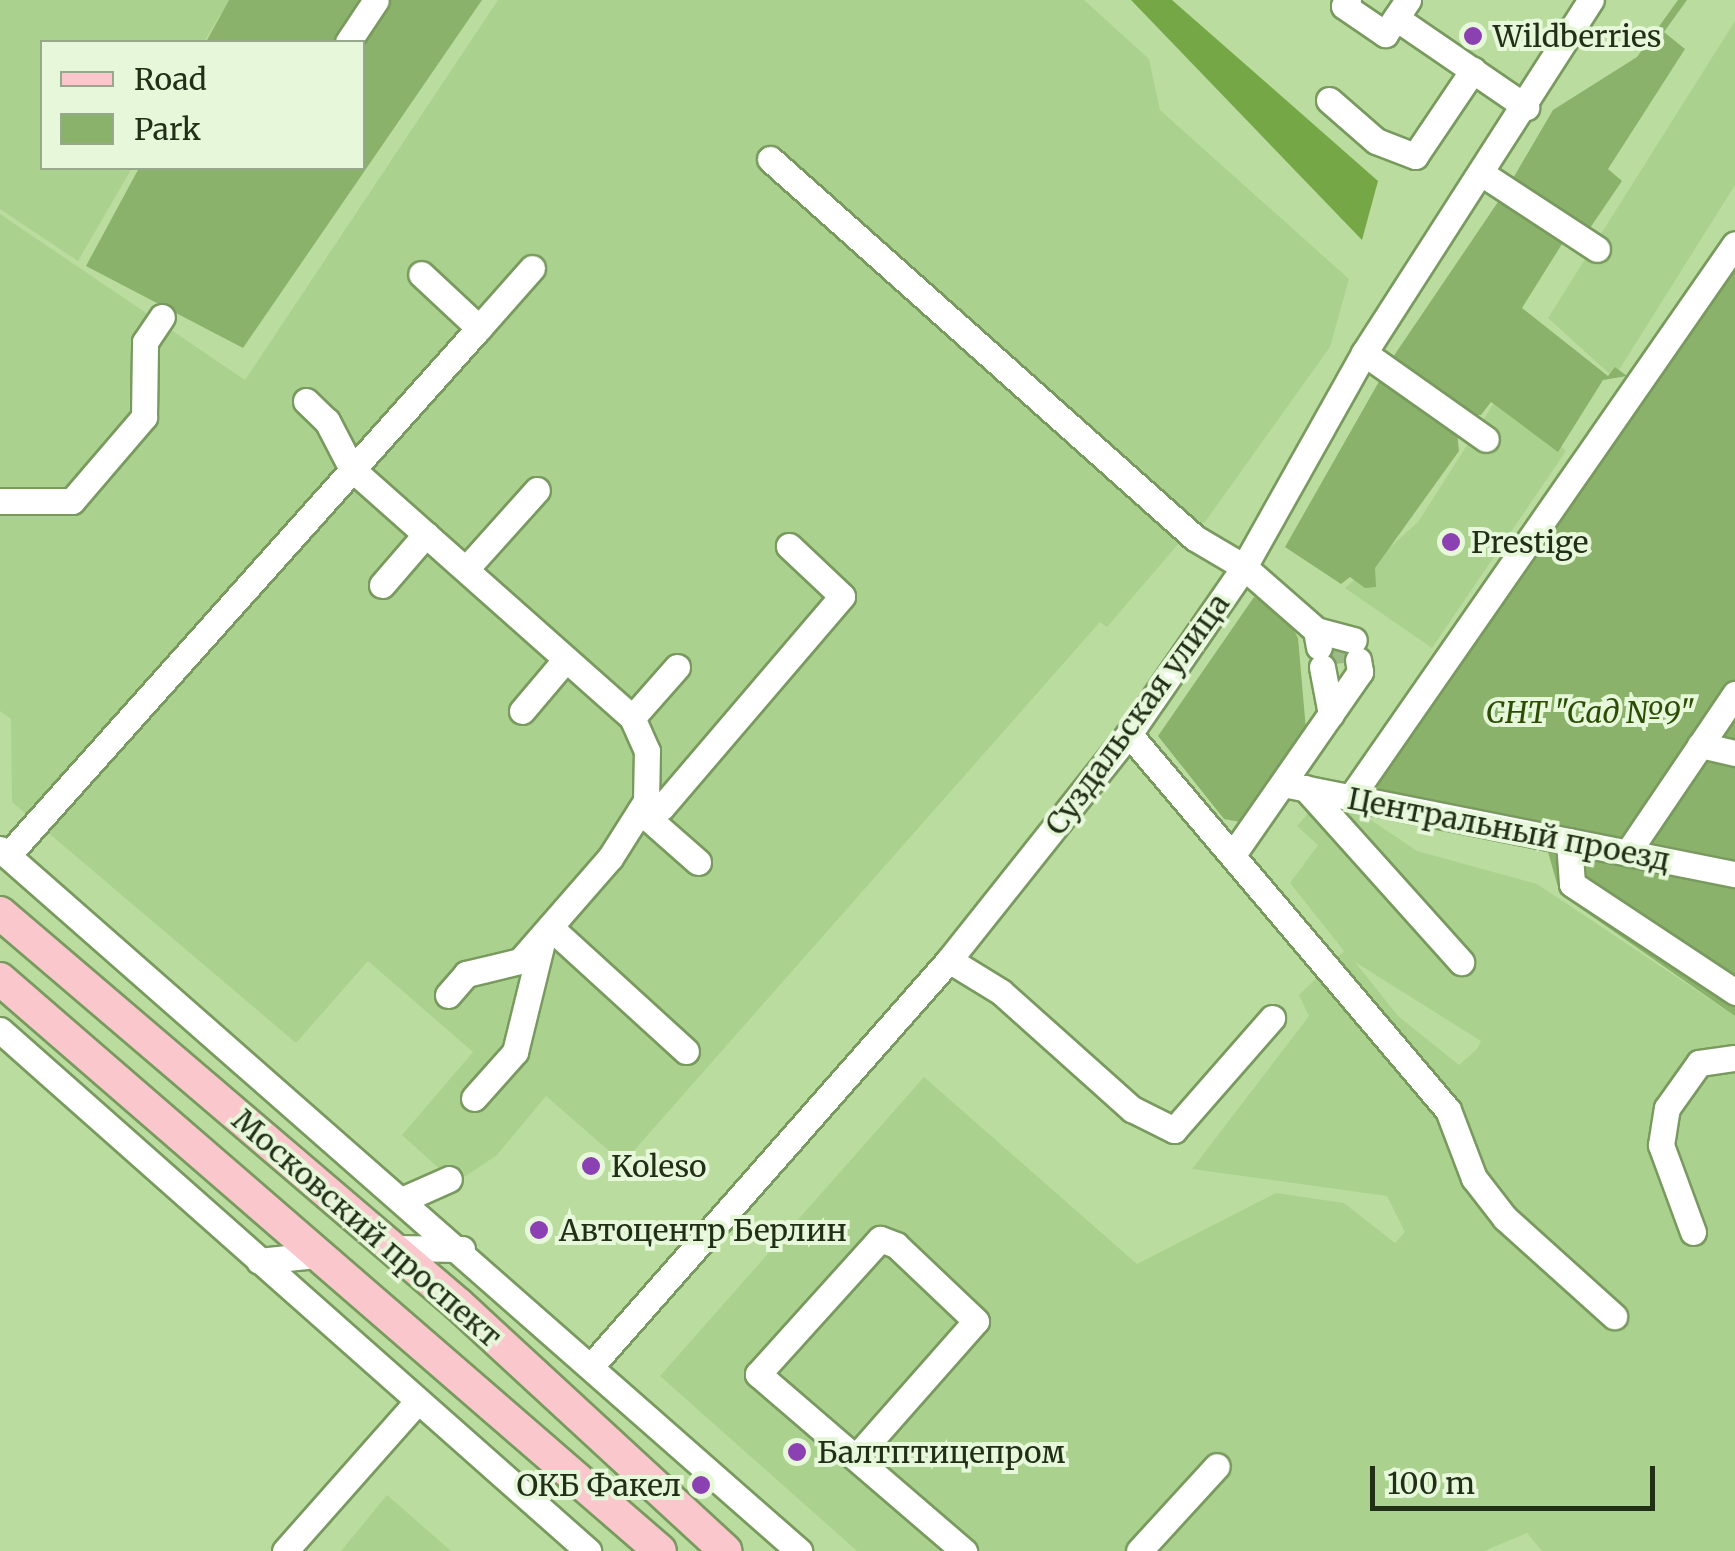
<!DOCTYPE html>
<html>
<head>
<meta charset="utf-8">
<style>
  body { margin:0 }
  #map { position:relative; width:1735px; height:1551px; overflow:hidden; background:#badd9f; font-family:Merriweather,serif }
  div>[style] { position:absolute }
  .built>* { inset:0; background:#abd18e }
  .green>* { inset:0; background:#8ab26a }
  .forest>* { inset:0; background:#75a747 }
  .minor-tunnel>* { height:25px; margin-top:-12.5px; transform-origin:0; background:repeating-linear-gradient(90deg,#9cba84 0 25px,transparent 0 37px) }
  .roads { filter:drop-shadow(2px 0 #799a5f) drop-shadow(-2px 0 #799a5f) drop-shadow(0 2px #799a5f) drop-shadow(0 -2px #799a5f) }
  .minor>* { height:25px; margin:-12.5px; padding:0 12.5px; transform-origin:12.5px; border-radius:12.5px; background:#fff }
  .major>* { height:32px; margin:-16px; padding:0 16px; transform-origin:16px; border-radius:16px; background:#fac7cd }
  .dots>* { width:28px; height:28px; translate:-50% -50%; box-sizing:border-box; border:5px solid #e6f8d9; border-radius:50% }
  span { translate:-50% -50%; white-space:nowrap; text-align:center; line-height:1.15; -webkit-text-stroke:8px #e6f8d9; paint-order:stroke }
  .poi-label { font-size:30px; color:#222f17 }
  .left { translate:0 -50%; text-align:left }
  .right { translate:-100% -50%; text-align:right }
  .park-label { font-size:30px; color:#2d4d06; font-style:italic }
  .street-label { font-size:30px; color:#222f17 }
  .legend { position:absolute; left:40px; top:40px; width:325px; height:130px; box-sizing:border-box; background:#e6f8d9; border:2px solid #98a88b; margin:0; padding:12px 18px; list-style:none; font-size:30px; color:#222f17 }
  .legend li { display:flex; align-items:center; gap:20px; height:50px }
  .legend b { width:50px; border:2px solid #98a88b }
  .scale { position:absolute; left:1370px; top:1466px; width:285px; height:45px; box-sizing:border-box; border:5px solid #222f17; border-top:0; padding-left:12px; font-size:30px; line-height:35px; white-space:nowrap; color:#222f17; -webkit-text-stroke:8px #e6f8d9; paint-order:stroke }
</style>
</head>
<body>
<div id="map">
  <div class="built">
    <i style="clip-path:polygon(0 0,229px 0,204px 42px,42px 42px,42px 168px,132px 168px,78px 261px,0 209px)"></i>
    <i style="clip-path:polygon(498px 0,1084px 0,1149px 59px,1160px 110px,1349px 279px,1330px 347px,1205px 522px,1185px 536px,1107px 627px,1100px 622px,623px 1163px,546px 1096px,497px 1155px,455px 1183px,402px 1135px,473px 1052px,368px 961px,296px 1043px,12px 802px,11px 719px,0 711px,0 214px,245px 380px)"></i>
    <i style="clip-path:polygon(1735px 21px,1735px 185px,1614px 378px,1548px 318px)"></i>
    <i style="clip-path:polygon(1501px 392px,1566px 451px,1432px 648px,1345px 588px,1418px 522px)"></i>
    <i style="clip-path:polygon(evenodd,1350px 806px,1417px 851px,1537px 884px,1735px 1016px,1735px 1551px,1542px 1551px,1527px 1533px,1484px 1551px,857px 1551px,660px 1376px,924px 1077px,1137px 1264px,1276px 1193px,1344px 1203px,1395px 1243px,1405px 1232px,1387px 1196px,1192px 1169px,1309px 1016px,1299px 995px,1344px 951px,1290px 883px,1318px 845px,1297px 826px,1311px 810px,1341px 818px,1350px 806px,1355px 962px,1481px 1041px,1477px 1049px,1459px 1065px,1398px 1016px,1355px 962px)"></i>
    <i style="clip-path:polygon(387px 1495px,451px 1551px,341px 1551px)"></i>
  </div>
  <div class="green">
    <i style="clip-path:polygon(229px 0,482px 0,243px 348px,86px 266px,139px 168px,362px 168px,362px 42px,206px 42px)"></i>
    <i style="clip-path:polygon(1678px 0,1687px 0,1664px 32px,1685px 49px,1608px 169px,1622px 181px,1590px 228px,1512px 180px,1553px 110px,1637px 57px)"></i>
    <i style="clip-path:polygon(1500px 199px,1577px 245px,1574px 250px,1562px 244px,1522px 308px,1608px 376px,1615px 367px,1627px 376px,1603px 380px,1558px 452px,1491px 402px,1481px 415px,1470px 415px,1391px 360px)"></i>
    <i style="clip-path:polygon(1735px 235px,1735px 1016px,1560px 894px,1548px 852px,1362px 793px)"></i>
    <i style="clip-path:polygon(1381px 378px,1457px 432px,1459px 451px,1375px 568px,1376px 587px,1365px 588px,1350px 577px,1341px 584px,1285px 547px)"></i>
    <i style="clip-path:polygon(1254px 597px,1286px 616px,1298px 638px,1306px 730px,1240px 822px,1224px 819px,1158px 736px)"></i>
  </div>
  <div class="forest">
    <i style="clip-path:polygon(1131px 0,1172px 0,1378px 181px,1362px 240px)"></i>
  </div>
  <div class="minor-tunnel">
    <i style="left:1338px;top:643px;width:20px;rotate:84deg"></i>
  </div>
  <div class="roads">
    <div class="minor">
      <i style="left:1348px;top:0;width:7px;rotate:124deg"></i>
      <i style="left:1344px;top:6px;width:50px;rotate:34.3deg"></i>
      <i style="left:1385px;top:34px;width:41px;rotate:-55.9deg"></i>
      <i style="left:1396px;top:18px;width:158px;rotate:34.4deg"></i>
      <i style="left:348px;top:42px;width:50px;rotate:-56.3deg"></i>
      <i style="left:1329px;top:100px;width:62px;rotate:41.1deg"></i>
      <i style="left:1376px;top:141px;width:42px;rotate:21deg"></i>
      <i style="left:1415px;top:156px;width:104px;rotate:-56deg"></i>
      <i style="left:770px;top:159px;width:569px;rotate:41.73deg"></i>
      <i style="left:1195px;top:538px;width:57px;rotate:30.6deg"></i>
      <i style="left:1244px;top:567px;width:96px;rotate:41.2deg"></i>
      <i style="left:1316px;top:630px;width:17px;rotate:80deg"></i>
      <i style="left:1484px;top:175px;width:135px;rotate:33.2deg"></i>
      <i style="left:479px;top:328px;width:80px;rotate:-48.5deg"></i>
      <i style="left:1364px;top:353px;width:149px;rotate:35.2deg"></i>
      <i style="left:306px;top:401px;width:29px;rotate:44deg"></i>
      <i style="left:327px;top:421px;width:54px;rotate:62.5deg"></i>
      <i style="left:352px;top:469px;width:375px;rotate:41.6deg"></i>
      <i style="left:632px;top:718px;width:68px;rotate:-48.6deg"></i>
      <i style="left:0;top:501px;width:72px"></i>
      <i style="left:72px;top:501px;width:111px;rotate:-49.4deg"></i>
      <i style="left:144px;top:417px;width:75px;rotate:-89.2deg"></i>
      <i style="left:145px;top:342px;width:30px;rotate:-56deg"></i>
      <i style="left:466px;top:569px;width:106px;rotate:-48.1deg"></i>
      <i style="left:382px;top:585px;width:67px;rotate:-49.2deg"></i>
      <i style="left:1316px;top:630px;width:39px;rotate:15deg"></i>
      <i style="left:1322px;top:667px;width:48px;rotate:79.2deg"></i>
      <i style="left:522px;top:711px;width:68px;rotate:-49.8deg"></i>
      <i style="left:1129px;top:734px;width:493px;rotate:49.7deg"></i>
      <i style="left:1448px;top:1110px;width:73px;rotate:69.1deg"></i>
      <i style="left:1474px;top:1178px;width:51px;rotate:52.2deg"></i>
      <i style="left:1505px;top:1218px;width:147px;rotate:42deg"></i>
      <i style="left:1700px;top:745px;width:36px;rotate:13deg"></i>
      <i style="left:1283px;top:784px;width:461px;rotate:11.3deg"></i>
      <i style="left:1305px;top:788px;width:234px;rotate:48.1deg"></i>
      <i style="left:1351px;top:797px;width:673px;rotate:-55.22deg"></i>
      <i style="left:1569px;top:841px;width:43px;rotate:86deg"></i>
      <i style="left:1572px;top:884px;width:196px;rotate:33.5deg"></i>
      <i style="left:0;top:849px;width:1064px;rotate:41.3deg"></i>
      <i style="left:1628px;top:852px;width:191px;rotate:-55.9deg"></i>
      <i style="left:1234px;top:853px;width:221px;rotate:-55.2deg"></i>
      <i style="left:1360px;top:672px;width:12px;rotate:-99deg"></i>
      <i style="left:8px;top:855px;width:707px;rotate:-48.21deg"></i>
      <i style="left:479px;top:328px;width:79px;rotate:-137deg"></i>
      <i style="left:698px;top:862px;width:77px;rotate:-138.7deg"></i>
      <i style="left:640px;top:811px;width:22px;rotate:-10deg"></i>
      <i style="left:662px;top:807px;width:277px;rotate:-49.5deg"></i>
      <i style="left:842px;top:596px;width:73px;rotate:-136.7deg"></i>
      <i style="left:550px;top:927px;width:184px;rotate:42.4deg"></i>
      <i style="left:949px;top:960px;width:61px;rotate:31.6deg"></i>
      <i style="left:1001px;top:992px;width:176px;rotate:41.8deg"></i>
      <i style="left:1132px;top:1109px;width:47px;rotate:26.6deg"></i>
      <i style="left:1174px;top:1130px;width:149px;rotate:-48.8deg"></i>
      <i style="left:448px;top:995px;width:28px;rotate:-49deg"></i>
      <i style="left:466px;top:974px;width:56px;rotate:-13.5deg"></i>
      <i style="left:520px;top:961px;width:137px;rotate:-48.9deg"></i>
      <i style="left:610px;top:858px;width:67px;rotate:-57.7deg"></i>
      <i style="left:646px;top:801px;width:50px;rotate:-88.9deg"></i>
      <i style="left:647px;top:751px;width:36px;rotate:-114deg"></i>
      <i style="left:0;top:1030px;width:786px;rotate:41.54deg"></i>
      <i style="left:474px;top:1098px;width:62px;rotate:-48.3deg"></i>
      <i style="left:515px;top:1052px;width:117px;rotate:-76.2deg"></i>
      <i style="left:404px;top:1199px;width:49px;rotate:-24deg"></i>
      <i style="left:1693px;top:1232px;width:93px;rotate:-110.2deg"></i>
      <i style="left:1661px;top:1145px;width:37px;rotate:-81deg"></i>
      <i style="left:1667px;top:1108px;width:55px;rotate:-54.6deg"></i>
      <i style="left:1699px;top:1063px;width:36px;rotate:-8deg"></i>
      <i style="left:393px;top:1248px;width:69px;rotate:0.8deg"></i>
      <i style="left:259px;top:1261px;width:57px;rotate:-6deg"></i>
      <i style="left:593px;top:1364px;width:538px;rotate:-48.61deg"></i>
      <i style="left:949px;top:960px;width:289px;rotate:-51.5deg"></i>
      <i style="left:1129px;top:734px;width:203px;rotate:-55.4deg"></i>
      <i style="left:1244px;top:567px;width:245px;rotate:-60.7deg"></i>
      <i style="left:1364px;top:353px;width:420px;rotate:-57.3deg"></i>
      <i style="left:856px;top:1457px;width:181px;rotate:-48.6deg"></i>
      <i style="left:976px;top:1321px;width:110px;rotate:-136.5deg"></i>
      <i style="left:896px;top:1245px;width:17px;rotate:-159deg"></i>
      <i style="left:880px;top:1239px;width:182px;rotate:132.1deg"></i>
      <i style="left:758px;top:1374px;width:272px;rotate:40.7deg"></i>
      <i style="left:285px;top:1551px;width:199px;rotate:-48.5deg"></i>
      <i style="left:1139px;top:1551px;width:115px;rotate:-47.5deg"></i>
    </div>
    <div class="major">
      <i style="left:0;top:913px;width:602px;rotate:40.49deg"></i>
      <i style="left:458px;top:1304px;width:364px;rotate:42.7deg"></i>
      <i style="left:0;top:979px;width:873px;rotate:40.91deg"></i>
    </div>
  </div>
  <div class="dots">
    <i style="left:1473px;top:36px;background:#8c41b3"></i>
    <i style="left:1451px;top:542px;background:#8c41b3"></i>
    <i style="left:591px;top:1166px;background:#8c41b3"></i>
    <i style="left:539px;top:1230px;background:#8c41b3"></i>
    <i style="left:797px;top:1452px;background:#8c41b3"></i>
    <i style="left:701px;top:1485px;background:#8c41b3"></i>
  </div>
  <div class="poi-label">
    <span class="left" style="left:1493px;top:36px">Wildberries</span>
    <span class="left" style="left:1471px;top:542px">Prestige</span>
    <span class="left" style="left:611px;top:1166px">Koleso</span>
    <span class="left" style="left:559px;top:1230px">Автоцентр Берлин</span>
    <span class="left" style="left:817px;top:1452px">Балтптицепром</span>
    <span class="right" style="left:681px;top:1485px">ОКБ Факел</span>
  </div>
  <div class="park-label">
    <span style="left:1590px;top:712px">СНТ "Сад №9"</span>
  </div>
  <div class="street-label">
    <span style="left:1137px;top:714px;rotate:-54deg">Суздальская улица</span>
    <span style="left:1509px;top:829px;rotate:11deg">Центральный проезд</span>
    <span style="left:367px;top:1228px;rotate:41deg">Московский проспект</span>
  </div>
  <ul class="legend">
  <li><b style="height:12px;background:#fac7cd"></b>Road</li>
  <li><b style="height:28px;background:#8ab26a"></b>Park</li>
  </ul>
  <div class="scale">100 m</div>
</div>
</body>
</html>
